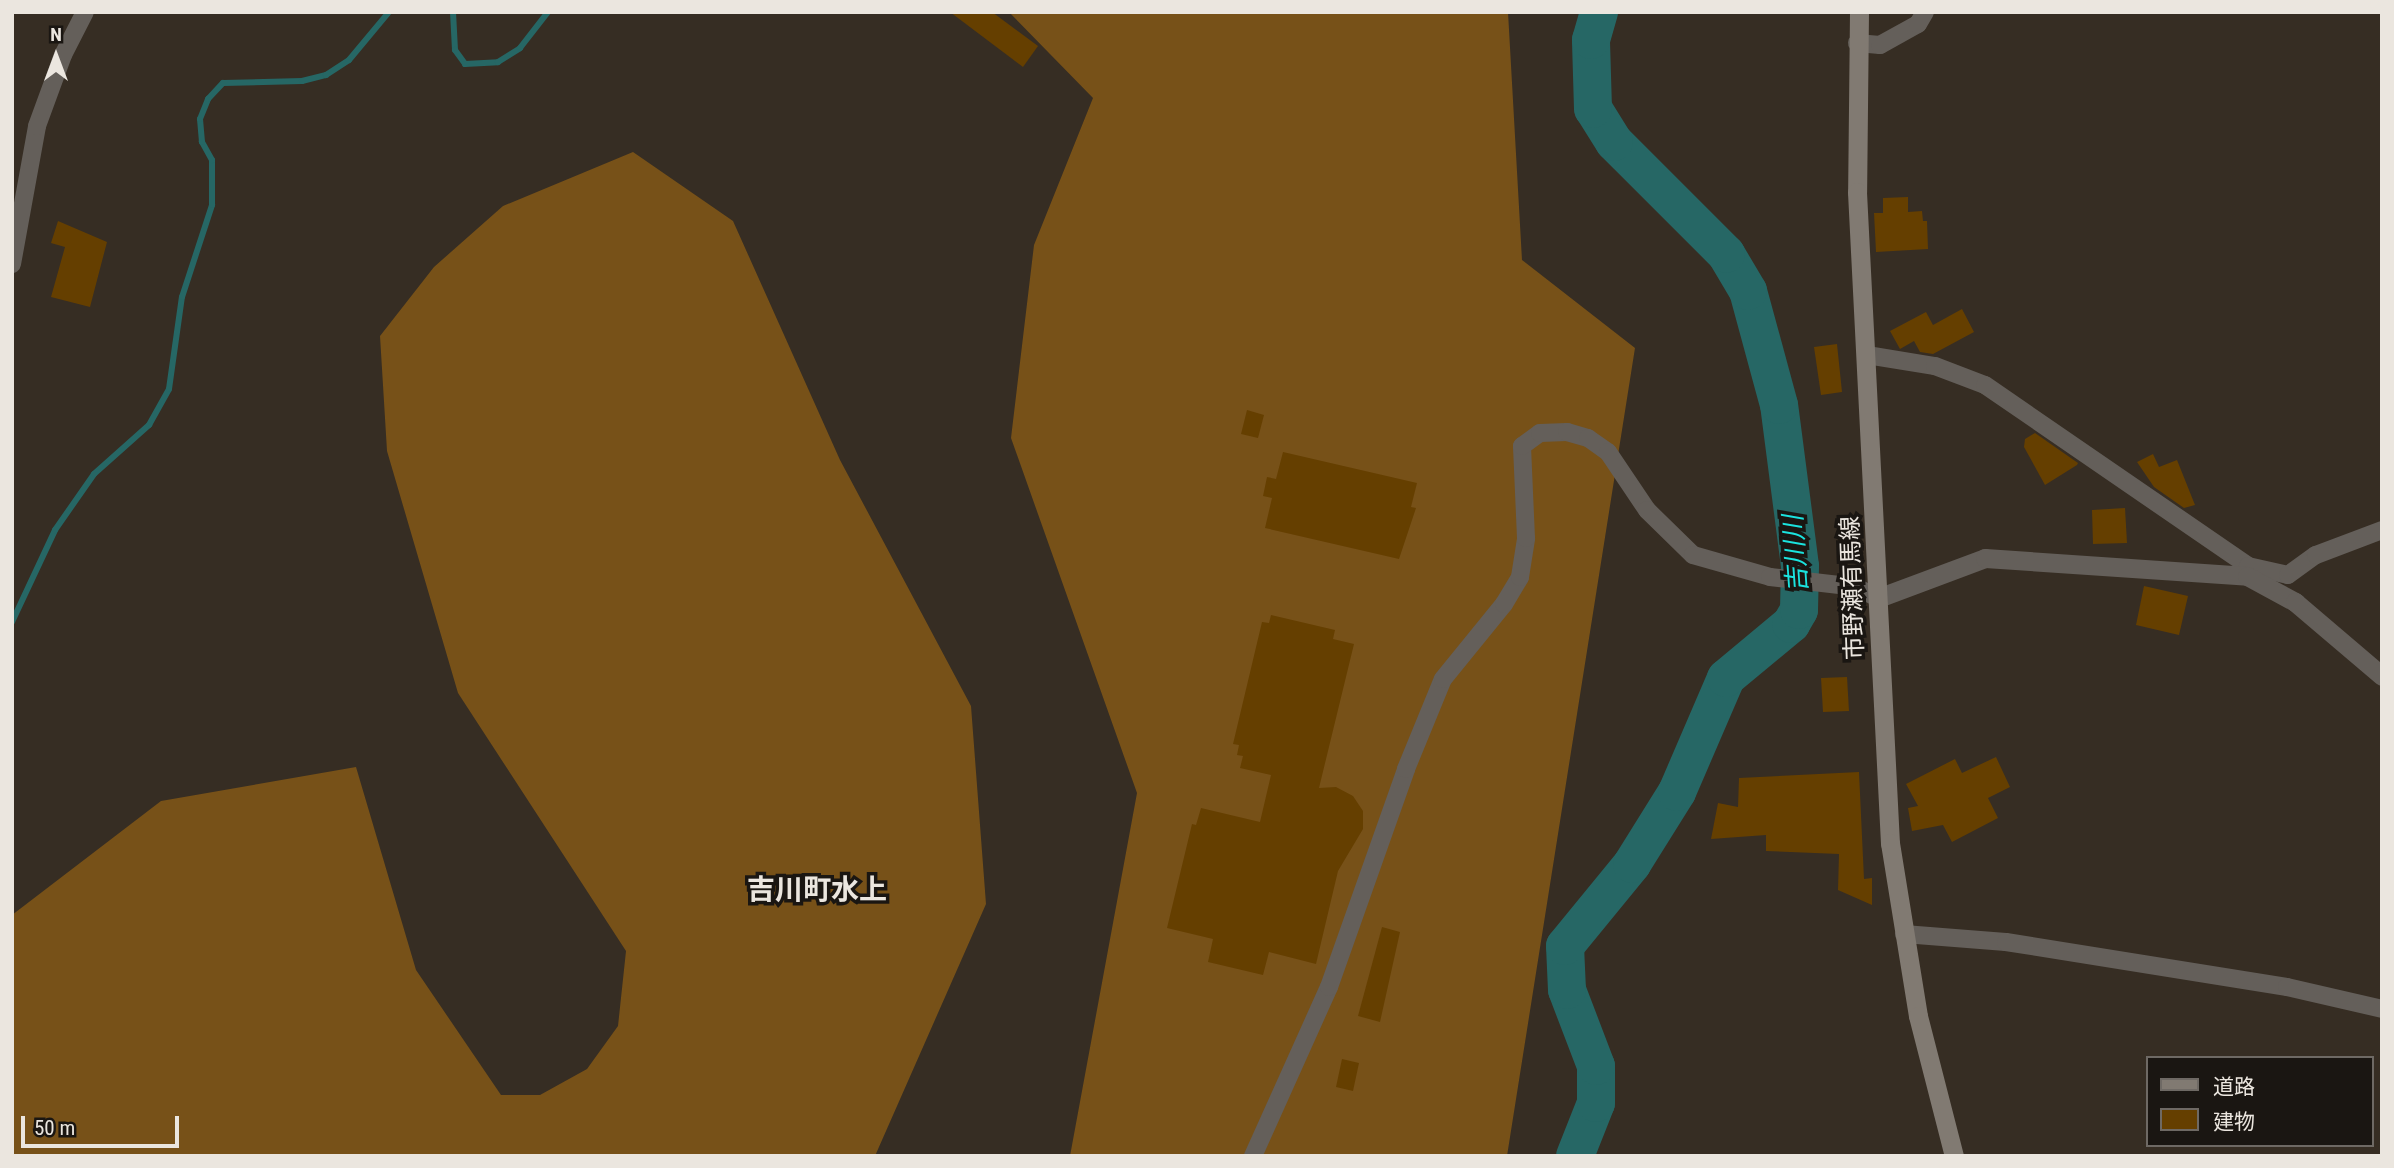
<!DOCTYPE html>
<html>
<head>
<meta charset="utf-8">
<style>
  body { margin:0 }
  #map { position:relative; width:2394px; height:1168px; overflow:hidden; background:#362d23; font-family:"Roboto Condensed","Noto Sans JP",sans-serif }
  div>[style] { position:absolute }
  .forest>* { inset:0; background:#775118 }
  .stream>* { height:6px; margin:-3px; padding:0 3px; transform-origin:3px; border-radius:3px; background:#266765 }
  .river>* { height:38px; margin:-19px; padding:0 19px; transform-origin:19px; border-radius:19px; background:#266765 }
  .building>* { inset:0; background:#653f00 }
  .minor>* { height:18px; margin:-9px; padding:0 9px; transform-origin:9px; border-radius:9px; background:#645f5a }
  .tertiary>* { height:19px; margin:-9.5px; padding:0 9.5px; transform-origin:9.5px; border-radius:9.5px; background:#645f5a }
  .secondary>* { height:19px; margin:-9.5px; padding:0 9.5px; transform-origin:9.5px; border-radius:9.5px; background:#817a72 }
  span { translate:-50% -50%; white-space:nowrap; text-align:center; line-height:1.15; -webkit-text-stroke:7px #1a1612; paint-order:stroke }
  .street-label { font-size:24px; color:#ebe6df }
  .water-label { font-size:26px; color:#1be3df; font-style:italic }
  .quarter-label { font-size:28px; color:#ebe6df; font-weight:700 }
  .frame { position:absolute; inset:0; border:14px solid #ebe6df; pointer-events:none }
  .legend { position:absolute; left:2146px; top:1056px; width:228px; height:91px; box-sizing:border-box; background:#1a1612; border:2px solid #6e6964; margin:0; padding:9px 12px; list-style:none; font-size:21px; color:#ebe6df }
  .legend li { display:flex; align-items:center; gap:14px; height:35px }
  .legend b { width:35px; border:2px solid #6e6964 }
  .north { position:absolute; left:21px; top:21px; width:70px; height:70px; -webkit-text-stroke:5px #1a1612; paint-order:stroke; rotate:0deg; font-size:19px; font-weight:700; line-height:28px; text-align:center; color:#ebe6df }
  .north::after { content:''; display:block; margin:auto; width:24px; height:32px; background:#ebe6df; clip-path:polygon(50% 0,100% 100%,50% 72%,0 100%) }
  .scale { position:absolute; left:21px; top:1116px; width:158px; height:32px; box-sizing:border-box; border:4px solid #ebe6df; border-top:0; padding-left:9px; font-size:21px; line-height:24px; white-space:nowrap; color:#ebe6df; -webkit-text-stroke:5px #1a1612; paint-order:stroke }
</style>
</head>
<body>
<div id="map">
  <div class="forest">
    <i style="clip-path:polygon(1009px 12px,1508px 12px,1522px 260px,1635px 348px,1507px 1156px,1070px 1156px,1137px 793px,1011px 438px,1034px 245px,1093px 98px)"></i>
    <i style="clip-path:polygon(633px 152px,733px 221px,840px 460px,971px 706px,986px 904px,875px 1156px,12px 1156px,12px 915px,161px 801px,356px 767px,416px 970px,501px 1095px,540px 1095px,587px 1069px,618px 1026px,626px 951px,458px 693px,387px 451px,380px 336px,434px 267px,503px 206px)"></i>
  </div>
  <div class="stream">
    <i style="left:453px;top:12px;width:38px;rotate:87deg"></i>
    <i style="left:455px;top:50px;width:17px;rotate:54deg"></i>
    <i style="left:465px;top:64px;width:33px;rotate:-3deg"></i>
    <i style="left:498px;top:62px;width:26px;rotate:-32deg"></i>
    <i style="left:520px;top:48px;width:46px;rotate:-52.1deg"></i>
    <i style="left:12px;top:622px;width:102px;rotate:-64.9deg"></i>
    <i style="left:55px;top:530px;width:68px;rotate:-55.1deg"></i>
    <i style="left:94px;top:474px;width:74px;rotate:-41.7deg"></i>
    <i style="left:149px;top:425px;width:41px;rotate:-60.9deg"></i>
    <i style="left:169px;top:389px;width:93px;rotate:-82deg"></i>
    <i style="left:182px;top:297px;width:97px;rotate:-71.9deg"></i>
    <i style="left:212px;top:205px;width:45px;rotate:-90deg"></i>
    <i style="left:212px;top:160px;width:21px;rotate:-119deg"></i>
    <i style="left:202px;top:142px;width:23px;rotate:-95deg"></i>
    <i style="left:200px;top:119px;width:22px;rotate:-68deg"></i>
    <i style="left:208px;top:99px;width:22px;rotate:-47deg"></i>
    <i style="left:223px;top:83px;width:79px;rotate:-1.5deg"></i>
    <i style="left:302px;top:81px;width:25px;rotate:-14deg"></i>
    <i style="left:326px;top:75px;width:27px;rotate:-33deg"></i>
    <i style="left:349px;top:60px;width:62px;rotate:-50.2deg"></i>
  </div>
  <div class="river">
    <i style="left:1575px;top:1156px;width:57px;rotate:-68.4deg"></i>
    <i style="left:1596px;top:1103px;width:37px;rotate:-90deg"></i>
    <i style="left:1596px;top:1066px;width:81px;rotate:-110.9deg"></i>
    <i style="left:1567px;top:990px;width:44px;rotate:-92.6deg"></i>
    <i style="left:1565px;top:946px;width:106px;rotate:-50.7deg"></i>
    <i style="left:1632px;top:864px;width:85px;rotate:-58deg"></i>
    <i style="left:1677px;top:792px;width:124px;rotate:-66.7deg"></i>
    <i style="left:1726px;top:678px;width:85px;rotate:-39.7deg"></i>
    <i style="left:1791px;top:624px;width:16px;rotate:-60deg"></i>
    <i style="left:1799px;top:610px;width:44px;rotate:-88.7deg"></i>
    <i style="left:1800px;top:566px;width:162px;rotate:-97.4deg"></i>
    <i style="left:1779px;top:405px;width:118px;rotate:-105.2deg"></i>
    <i style="left:1748px;top:291px;width:43px;rotate:-120.7deg"></i>
    <i style="left:1726px;top:254px;width:158px;rotate:-135deg"></i>
    <i style="left:1614px;top:142px;width:39px;rotate:-122deg"></i>
    <i style="left:1593px;top:109px;width:69px;rotate:-91.7deg"></i>
    <i style="left:1591px;top:40px;width:29px;rotate:-74deg"></i>
  </div>
  <div class="building">
    <i style="clip-path:polygon(950px 12px,992px 12px,1038px 46px,1023px 67px)"></i>
    <i style="clip-path:polygon(1908px 197px,1908px 212px,1922px 211px,1923px 221px,1927px 221px,1928px 249px,1876px 252px,1874px 213px,1883px 213px,1883px 198px)"></i>
    <i style="clip-path:polygon(58px 221px,107px 242px,90px 307px,51px 297px,65px 247px,51px 243px)"></i>
    <i style="clip-path:polygon(1962px 309px,1974px 332px,1933px 354px,1920px 352px,1914px 341px,1900px 349px,1890px 331px,1926px 312px,1933px 325px)"></i>
    <i style="clip-path:polygon(1837px 344px,1842px 392px,1821px 395px,1814px 347px)"></i>
    <i style="clip-path:polygon(1247px 410px,1264px 415px,1258px 438px,1241px 434px)"></i>
    <i style="clip-path:polygon(2035px 433px,2078px 463px,2077px 465px,2045px 485px,2024px 447px,2025px 439px)"></i>
    <i style="clip-path:polygon(1283px 452px,1417px 483px,1411px 507px,1416px 508px,1399px 559px,1265px 528px,1272px 498px,1263px 496px,1267px 477px,1276px 479px)"></i>
    <i style="clip-path:polygon(2153px 454px,2159px 467px,2177px 460px,2195px 505px,2184px 508px,2154px 487px,2137px 462px)"></i>
    <i style="clip-path:polygon(2125px 508px,2127px 543px,2093px 544px,2092px 510px)"></i>
    <i style="clip-path:polygon(2144px 586px,2188px 596px,2179px 635px,2136px 625px)"></i>
    <i style="clip-path:polygon(1271px 615px,1335px 630px,1333px 639px,1354px 644px,1319px 788px,1336px 787px,1353px 796px,1363px 811px,1363px 829px,1338px 871px,1316px 964px,1269px 952px,1263px 975px,1208px 962px,1213px 939px,1167px 928px,1192px 824px,1196px 825px,1201px 808px,1260px 822px,1271px 775px,1240px 768px,1243px 756px,1237px 755px,1239px 745px,1233px 744px,1262px 622px,1269px 623px)"></i>
    <i style="clip-path:polygon(1847px 677px,1849px 711px,1823px 712px,1821px 678px)"></i>
    <i style="clip-path:polygon(1996px 757px,2010px 787px,1988px 798px,1998px 818px,1952px 842px,1943px 825px,1912px 831px,1908px 808px,1918px 806px,1906px 784px,1955px 759px,1962px 773px)"></i>
    <i style="clip-path:polygon(1859px 772px,1864px 879px,1872px 878px,1872px 905px,1838px 890px,1839px 854px,1766px 851px,1766px 835px,1711px 839px,1718px 803px,1738px 807px,1739px 778px)"></i>
    <i style="clip-path:polygon(1382px 927px,1400px 932px,1380px 1022px,1358px 1016px)"></i>
    <i style="clip-path:polygon(1342px 1059px,1359px 1063px,1353px 1091px,1336px 1087px)"></i>
  </div>
  <div class="minor">
    <i style="left:1857px;top:43px;width:23px;rotate:5deg"></i>
    <i style="left:1880px;top:45px;width:43px;rotate:-28.9deg"></i>
    <i style="left:1918px;top:24px;width:14px;rotate:-60deg"></i>
    <i style="left:12px;top:264px;width:140px;rotate:-79.7deg"></i>
    <i style="left:37px;top:126px;width:76px;rotate:-69.9deg"></i>
    <i style="left:63px;top:55px;width:48px;rotate:-62.9deg"></i>
    <i style="left:1867px;top:355px;width:69px;rotate:9.2deg"></i>
    <i style="left:1935px;top:366px;width:53px;rotate:20.8deg"></i>
    <i style="left:1985px;top:385px;width:319px;rotate:34.5deg"></i>
    <i style="left:2248px;top:566px;width:10px;rotate:96deg"></i>
    <i style="left:2248px;top:566px;width:41px;rotate:12.7deg"></i>
    <i style="left:2288px;top:575px;width:34px;rotate:-36deg"></i>
    <i style="left:2316px;top:555px;width:71px;rotate:-20.7deg"></i>
    <i style="left:1904px;top:934px;width:102px;rotate:4.5deg"></i>
    <i style="left:2006px;top:942px;width:285px;rotate:9.1deg"></i>
    <i style="left:2287px;top:987px;width:98px;rotate:13deg"></i>
    <i style="left:1253px;top:1156px;width:185px;rotate:-65.8deg"></i>
    <i style="left:1329px;top:987px;width:231px;rotate:-70.5deg"></i>
    <i style="left:1406px;top:769px;width:97px;rotate:-67.7deg"></i>
    <i style="left:1443px;top:679px;width:97px;rotate:-50.9deg"></i>
    <i style="left:1504px;top:604px;width:31px;rotate:-59deg"></i>
    <i style="left:1520px;top:577px;width:39px;rotate:-81deg"></i>
    <i style="left:1526px;top:538px;width:92px;rotate:-92.5deg"></i>
    <i style="left:1522px;top:446px;width:22px;rotate:-36deg"></i>
    <i style="left:1540px;top:433px;width:27px;rotate:-2deg"></i>
    <i style="left:1567px;top:432px;width:22px;rotate:16deg"></i>
    <i style="left:1588px;top:438px;width:24px;rotate:35deg"></i>
    <i style="left:1608px;top:452px;width:70px;rotate:56.1deg"></i>
    <i style="left:1647px;top:510px;width:64px;rotate:44.4deg"></i>
    <i style="left:1693px;top:555px;width:80px;rotate:15.9deg"></i>
    <i style="left:1770px;top:577px;width:87px;rotate:6.6deg"></i>
    <i style="left:1856px;top:587px;width:25px;rotate:27deg"></i>
  </div>
  <div class="tertiary">
    <i style="left:1878px;top:598px;width:114px;rotate:-20.5deg"></i>
    <i style="left:1985px;top:558px;width:263px;rotate:3.9deg"></i>
    <i style="left:2247px;top:576px;width:55px;rotate:28.4deg"></i>
    <i style="left:2295px;top:602px;width:114px;rotate:40.4deg"></i>
  </div>
  <div class="secondary">
    <i style="left:1859px;top:12px;width:180px;rotate:90.6deg"></i>
    <i style="left:1857px;top:192px;width:652px;rotate:87.1deg"></i>
    <i style="left:1890px;top:843px;width:175px;rotate:80.8deg"></i>
    <i style="left:1918px;top:1016px;width:145px;rotate:75.6deg"></i>
  </div>
  <div class="street-label">
    <span style="left:1853px;top:588px;rotate:-92deg">市野瀬有馬線</span>
  </div>
  <div class="water-label">
    <span style="left:1796px;top:554px;rotate:-94deg">吉川川</span>
  </div>
  <div class="quarter-label">
    <span style="left:817px;top:890px">吉川町水上</span>
  </div>
  <div class="frame"></div>
  <ul class="legend">
  <li><b style="height:9px;background:#817a72"></b>道路</li>
  <li><b style="height:19px;background:#653f00"></b>建物</li>
  </ul>
  <div class="north">N</div>
  <div class="scale">50 m</div>
</div>
</body>
</html>
